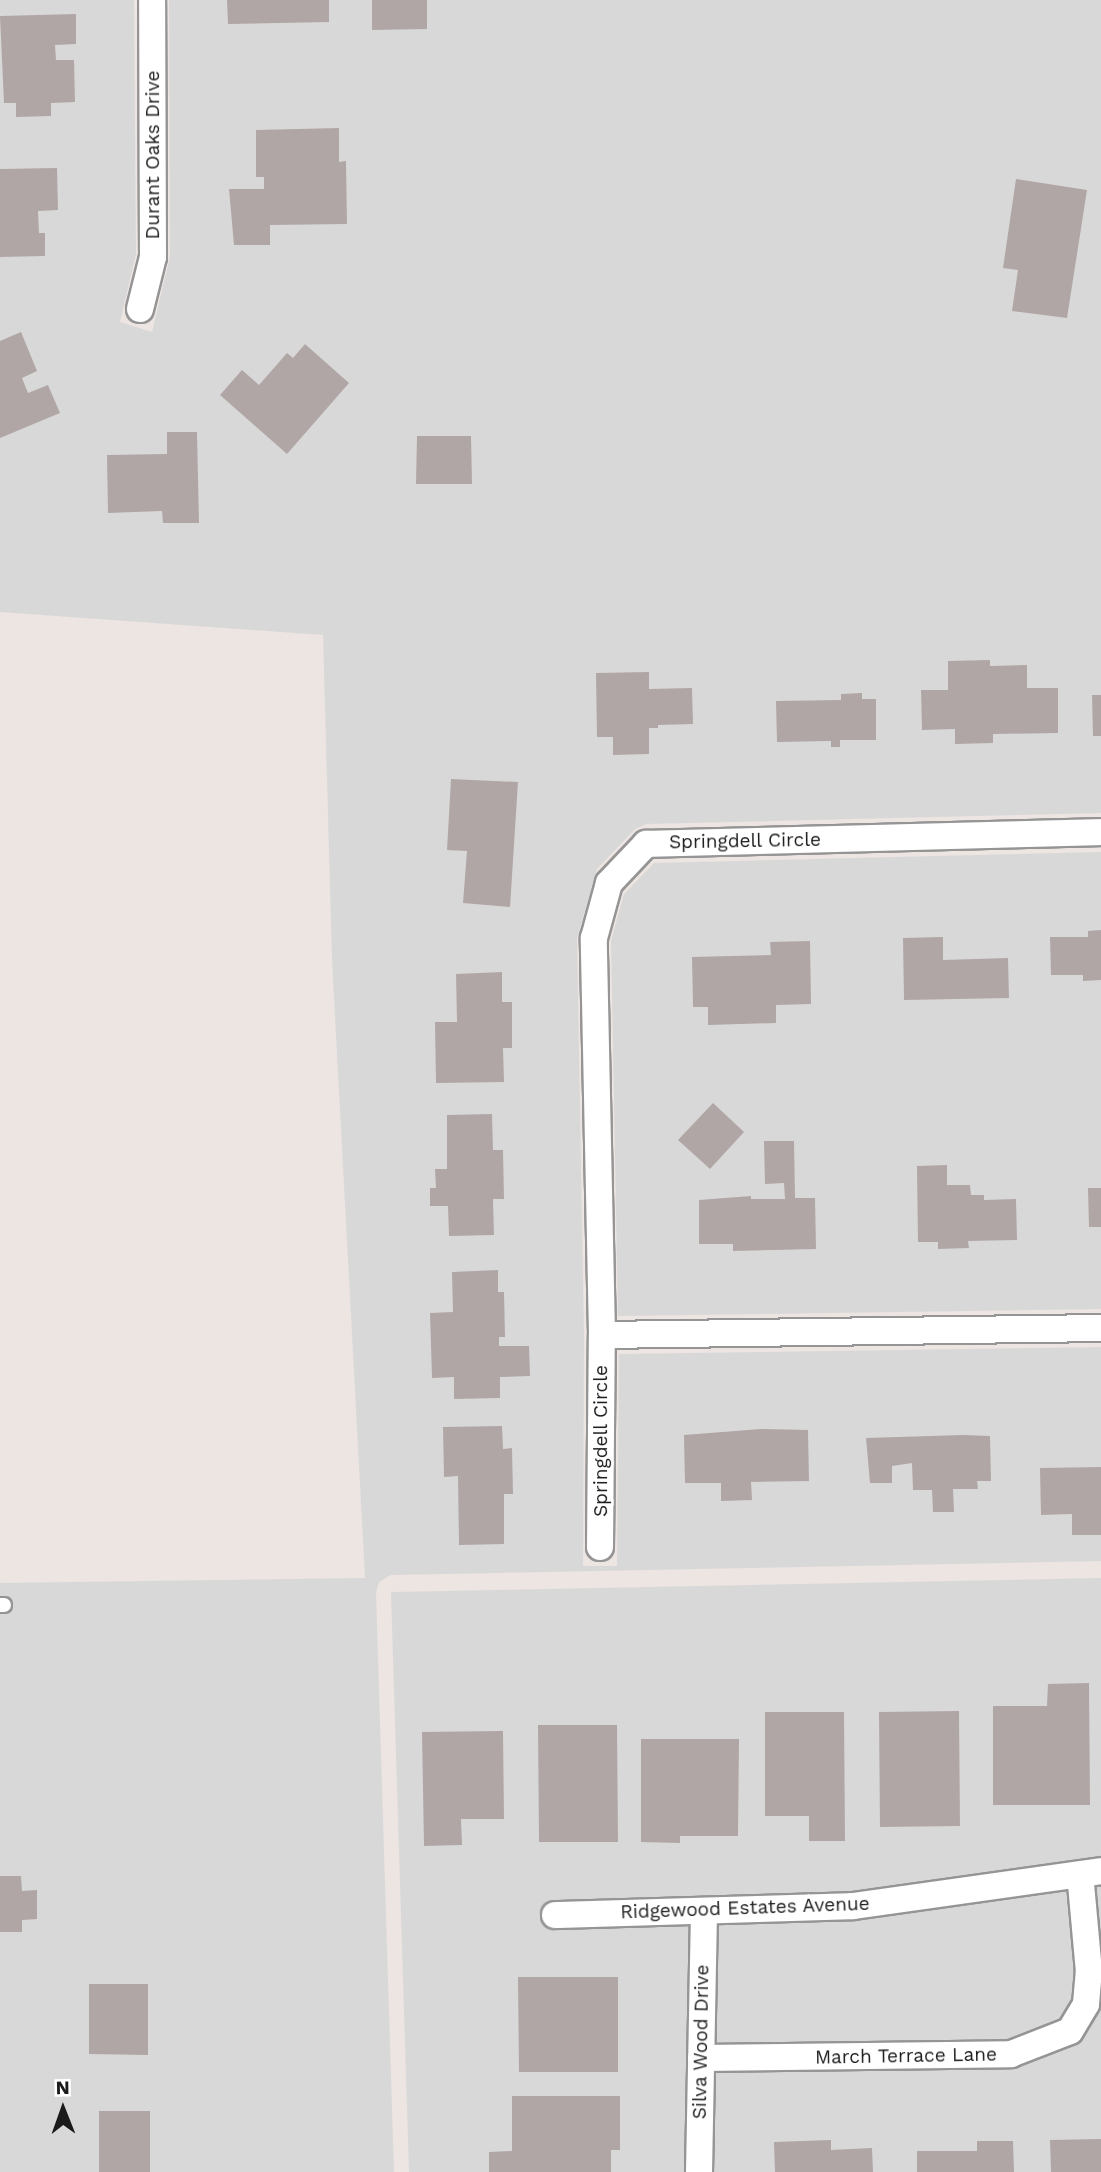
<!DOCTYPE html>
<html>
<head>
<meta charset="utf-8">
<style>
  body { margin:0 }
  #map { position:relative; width:1101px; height:2172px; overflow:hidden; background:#ece5e2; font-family:"Work Sans",sans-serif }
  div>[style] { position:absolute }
  .residential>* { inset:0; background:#d9d8d9 }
  .building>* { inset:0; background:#b0a6a5 }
  .roads { filter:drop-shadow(2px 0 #959595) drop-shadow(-2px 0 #959595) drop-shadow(0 2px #959595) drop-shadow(0 -2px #959595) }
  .service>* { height:14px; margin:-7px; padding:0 7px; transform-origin:7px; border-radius:7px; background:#fff }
  .minor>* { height:26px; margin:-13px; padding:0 13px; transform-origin:13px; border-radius:13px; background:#fff }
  span { translate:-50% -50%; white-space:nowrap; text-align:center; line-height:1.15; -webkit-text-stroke:5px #fff; paint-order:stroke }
  .street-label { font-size:19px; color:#1b1b1b }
  .north { position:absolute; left:28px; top:2074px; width:70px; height:70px; -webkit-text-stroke:5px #fff; paint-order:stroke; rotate:359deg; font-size:19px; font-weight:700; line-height:28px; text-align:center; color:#1b1b1b }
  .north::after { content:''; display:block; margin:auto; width:24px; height:32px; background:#1b1b1b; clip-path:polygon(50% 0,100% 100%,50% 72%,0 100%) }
</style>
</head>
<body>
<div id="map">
  <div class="residential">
    <i style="clip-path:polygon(0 0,134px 0,136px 254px,120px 322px,152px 332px,170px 257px,169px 0,1101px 0,1101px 813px,646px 824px,635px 829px,597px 869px,577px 938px,584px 1335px,583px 1566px,617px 1566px,619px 1354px,1101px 1347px,1101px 1561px,391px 1575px,379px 1582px,376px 1592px,394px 2172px,0 2172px,0 1583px,365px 1578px,332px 960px,323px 635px,0 612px)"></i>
    <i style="clip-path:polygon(1101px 852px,1101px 1309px,618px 1316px,611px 941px,624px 894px,654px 863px)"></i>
    <i style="clip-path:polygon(1101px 1578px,1101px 2172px,409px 2172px,391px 1592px)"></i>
  </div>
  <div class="building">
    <i style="clip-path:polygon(227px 0,329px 0,329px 22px,228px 24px)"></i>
    <i style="clip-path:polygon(372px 0,427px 0,427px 29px,372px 30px)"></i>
    <i style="clip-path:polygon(76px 14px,76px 44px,55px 45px,56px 60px,74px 60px,75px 102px,51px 103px,51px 116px,16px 117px,16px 103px,4px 103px,0 16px)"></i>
    <i style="clip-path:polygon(339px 128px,339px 162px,346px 161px,347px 224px,270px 225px,270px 245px,234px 245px,229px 189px,264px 189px,264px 177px,256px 177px,256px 130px)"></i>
    <i style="clip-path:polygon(57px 168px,58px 210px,38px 211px,39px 233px,45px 233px,45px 256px,0 257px,0 169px)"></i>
    <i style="clip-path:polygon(1016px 179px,1087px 190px,1067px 318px,1012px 311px,1018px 270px,1003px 268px)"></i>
    <i style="clip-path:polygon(21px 332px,37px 371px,22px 378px,28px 393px,48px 385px,60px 413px,0 438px,0 341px)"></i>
    <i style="clip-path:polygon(305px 344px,349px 383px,287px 454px,220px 395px,242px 370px,259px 385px,287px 353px,293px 358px)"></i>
    <i style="clip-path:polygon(167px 432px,197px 432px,199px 523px,163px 523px,162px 511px,108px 513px,107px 455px,167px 454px)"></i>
    <i style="clip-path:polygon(417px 436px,471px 436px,472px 484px,416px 484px)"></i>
    <i style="clip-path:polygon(990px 660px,990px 666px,1027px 665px,1027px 688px,1058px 688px,1058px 733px,993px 734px,993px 743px,955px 744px,955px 729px,922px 730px,921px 690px,948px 690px,948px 661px)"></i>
    <i style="clip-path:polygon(649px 672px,649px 689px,692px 688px,693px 724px,658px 725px,658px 728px,649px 728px,649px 754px,613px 755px,613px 737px,597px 737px,596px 673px)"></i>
    <i style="clip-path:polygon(862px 693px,862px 699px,876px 699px,876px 740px,840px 740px,840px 747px,831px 747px,831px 741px,777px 742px,776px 701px,841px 700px,841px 694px)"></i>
    <i style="clip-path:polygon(1092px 695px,1101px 695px,1101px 736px,1093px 736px)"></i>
    <i style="clip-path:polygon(451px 779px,518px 782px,510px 907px,463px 903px,467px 851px,447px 850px)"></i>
    <i style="clip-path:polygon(1101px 930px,1101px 980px,1083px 981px,1083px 975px,1051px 975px,1050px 937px,1088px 937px,1088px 931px)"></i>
    <i style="clip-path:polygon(943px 937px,943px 960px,1008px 958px,1009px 998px,904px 1000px,903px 938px)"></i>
    <i style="clip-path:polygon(810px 941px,811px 1004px,776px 1005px,776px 1023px,708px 1025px,708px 1007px,693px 1007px,692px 957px,771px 955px,770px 942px)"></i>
    <i style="clip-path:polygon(502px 972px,502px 1002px,512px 1002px,512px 1048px,503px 1048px,504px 1082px,436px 1083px,435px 1022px,457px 1022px,456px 974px)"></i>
    <i style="clip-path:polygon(713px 1103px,744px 1132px,710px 1169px,678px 1140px)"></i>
    <i style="clip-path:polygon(492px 1114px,493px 1150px,503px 1150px,504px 1199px,493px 1199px,494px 1235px,449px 1236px,448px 1206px,430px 1206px,430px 1188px,436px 1188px,435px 1169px,447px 1169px,447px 1115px)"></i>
    <i style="clip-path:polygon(764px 1141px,794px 1141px,795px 1198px,815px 1198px,816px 1249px,733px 1251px,733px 1244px,699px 1244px,699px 1200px,751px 1196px,751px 1199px,785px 1199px,784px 1183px,765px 1184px)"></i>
    <i style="clip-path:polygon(947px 1165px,947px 1185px,970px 1185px,971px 1195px,984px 1195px,984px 1200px,1016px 1199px,1017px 1240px,968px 1241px,969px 1248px,938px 1249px,938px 1242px,918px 1242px,917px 1166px)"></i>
    <i style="clip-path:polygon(1088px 1188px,1101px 1188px,1101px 1227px,1089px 1227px)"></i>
    <i style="clip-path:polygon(498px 1270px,498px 1292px,504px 1292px,505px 1337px,499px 1337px,499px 1346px,529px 1346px,530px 1376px,500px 1377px,500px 1398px,454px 1399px,454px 1377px,432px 1378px,430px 1313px,453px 1312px,452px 1272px)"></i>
    <i style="clip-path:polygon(502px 1426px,503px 1449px,512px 1448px,513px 1494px,504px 1494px,504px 1544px,459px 1545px,458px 1476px,444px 1477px,443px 1427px)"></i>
    <i style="clip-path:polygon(761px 1429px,808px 1430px,809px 1481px,751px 1482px,752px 1500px,721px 1501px,721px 1483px,685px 1483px,684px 1435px)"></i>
    <i style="clip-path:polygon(963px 1435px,990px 1436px,991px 1481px,977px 1481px,978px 1489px,953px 1489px,954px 1512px,933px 1512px,932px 1490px,913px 1490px,912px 1463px,892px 1466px,892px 1483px,870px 1483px,866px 1438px)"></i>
    <i style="clip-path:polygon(1101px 1467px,1101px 1535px,1072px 1535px,1072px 1514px,1041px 1515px,1040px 1468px)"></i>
    <i style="clip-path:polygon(1089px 1683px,1090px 1805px,993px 1805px,993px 1706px,1047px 1706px,1048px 1684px)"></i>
    <i style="clip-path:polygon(959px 1711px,960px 1826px,880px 1827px,879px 1712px)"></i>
    <i style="clip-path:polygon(765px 1712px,844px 1712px,845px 1841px,809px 1841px,809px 1816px,765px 1816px)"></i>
    <i style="clip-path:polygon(538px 1725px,617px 1725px,618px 1842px,539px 1842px)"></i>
    <i style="clip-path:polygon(503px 1731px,504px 1819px,461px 1819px,462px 1845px,424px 1846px,422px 1732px)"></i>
    <i style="clip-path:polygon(641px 1739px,739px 1739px,738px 1836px,680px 1836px,680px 1843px,641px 1842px)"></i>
    <i style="clip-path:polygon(0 1876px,21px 1876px,22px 1891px,37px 1890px,37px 1919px,22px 1920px,22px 1932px,0 1932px)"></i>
    <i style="clip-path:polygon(518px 1977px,618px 1977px,618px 2072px,519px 2072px)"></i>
    <i style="clip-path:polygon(89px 1984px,148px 1984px,148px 2055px,89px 2054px)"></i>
    <i style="clip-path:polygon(512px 2096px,620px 2096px,620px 2150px,611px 2150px,611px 2172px,489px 2172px,489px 2152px,512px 2151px)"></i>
    <i style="clip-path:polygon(99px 2111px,150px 2111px,150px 2172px,99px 2172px)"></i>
    <i style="clip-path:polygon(1101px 2139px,1101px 2172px,1051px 2172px,1050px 2140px)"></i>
    <i style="clip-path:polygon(831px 2140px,831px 2150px,872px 2148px,873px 2172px,775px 2172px,774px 2142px)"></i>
    <i style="clip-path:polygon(977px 2141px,1013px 2141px,1014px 2172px,917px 2172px,917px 2151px,977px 2151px)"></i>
  </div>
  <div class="roads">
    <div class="service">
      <i style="left:0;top:1605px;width:4px"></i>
    </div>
    <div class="minor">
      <i style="left:140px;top:309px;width:54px;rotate:-76deg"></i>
      <i style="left:153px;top:257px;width:257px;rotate:-90.2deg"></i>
      <i style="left:602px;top:1335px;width:499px;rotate:-0.8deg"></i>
      <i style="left:600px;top:1547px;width:212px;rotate:-89.5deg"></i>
      <i style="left:602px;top:1335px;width:397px;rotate:-91.2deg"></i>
      <i style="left:594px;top:938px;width:57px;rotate:-74.7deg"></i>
      <i style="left:609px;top:883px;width:54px;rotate:-46.5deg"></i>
      <i style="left:646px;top:844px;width:455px;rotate:-1.5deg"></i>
      <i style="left:555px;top:1915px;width:298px;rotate:-1.7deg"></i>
      <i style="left:853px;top:1906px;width:250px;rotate:-8deg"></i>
      <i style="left:701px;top:2058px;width:310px;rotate:-0.7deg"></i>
      <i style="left:1011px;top:2054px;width:63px;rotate:-21.3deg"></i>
      <i style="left:1070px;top:2031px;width:31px;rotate:-59deg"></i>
      <i style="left:1086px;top:2004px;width:32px;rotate:-85deg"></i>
      <i style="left:1089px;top:1972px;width:98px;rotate:-95.2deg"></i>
      <i style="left:699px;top:2172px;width:260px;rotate:-88.9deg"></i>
    </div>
  </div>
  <div class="street-label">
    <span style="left:153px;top:155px;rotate:-90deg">Durant Oaks Drive</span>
    <span style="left:745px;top:841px;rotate:-1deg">Springdell Circle</span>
    <span style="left:601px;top:1441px;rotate:-90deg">Springdell Circle</span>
    <span style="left:745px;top:1908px;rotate:-2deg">Ridgewood Estates Avenue</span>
    <span style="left:701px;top:2042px;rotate:-89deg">Silva Wood Drive</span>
    <span style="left:906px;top:2056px;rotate:-1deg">March Terrace Lane</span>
  </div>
  <div class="north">N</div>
</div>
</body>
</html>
